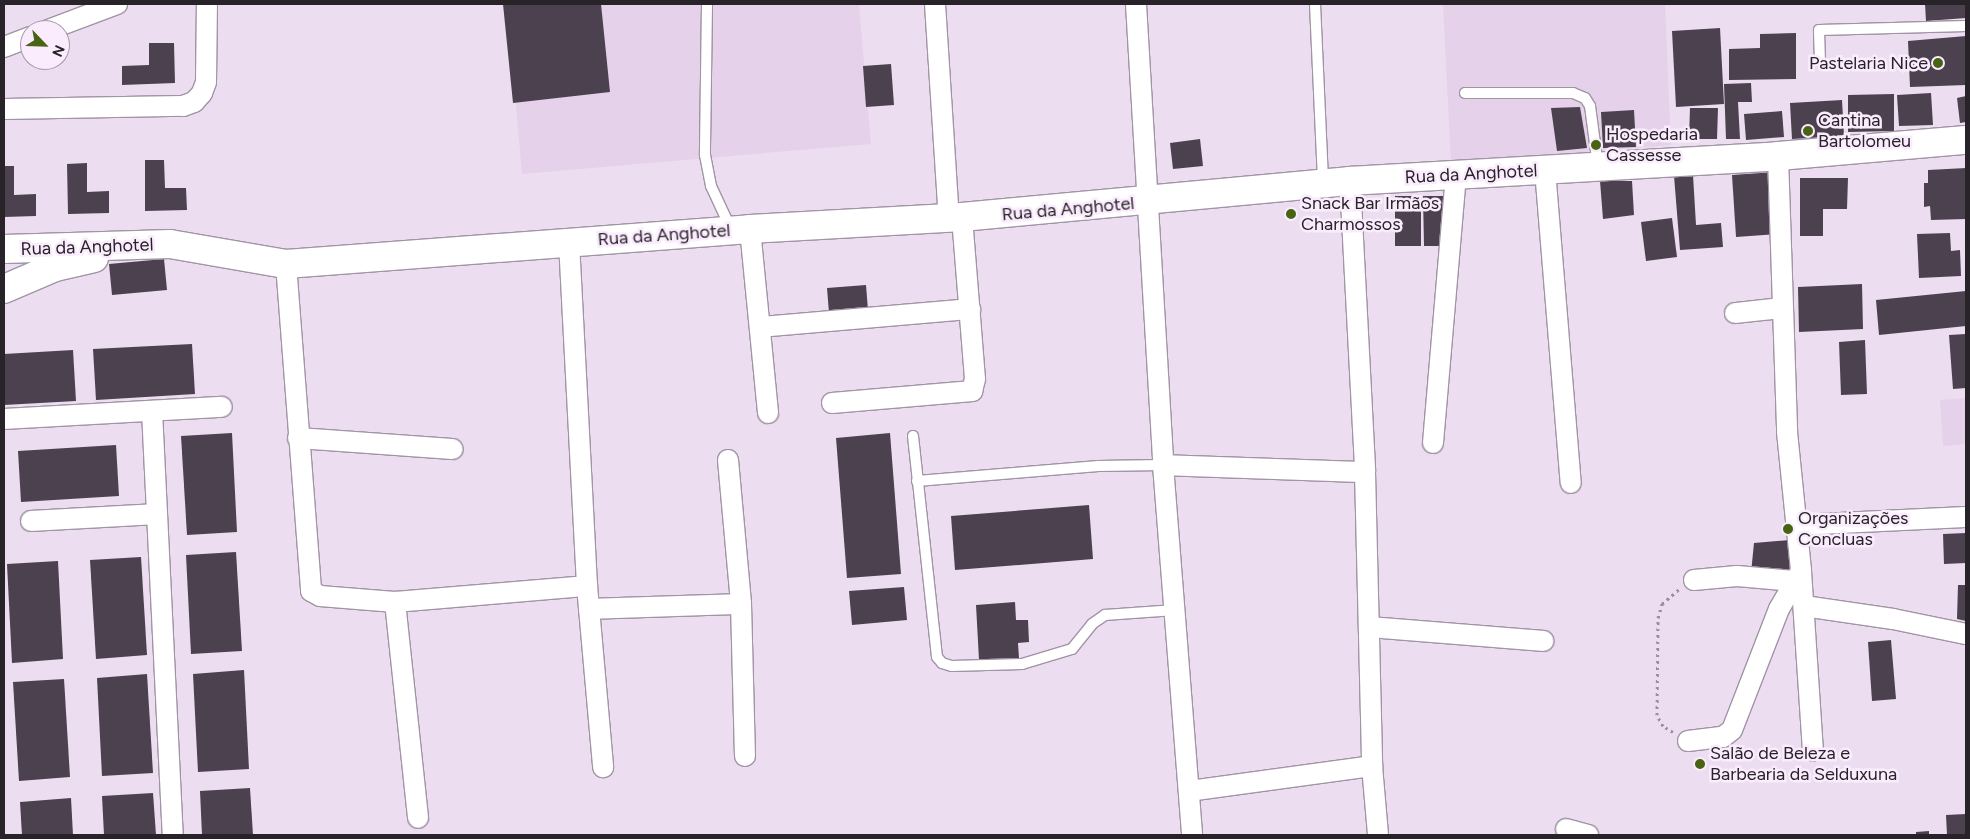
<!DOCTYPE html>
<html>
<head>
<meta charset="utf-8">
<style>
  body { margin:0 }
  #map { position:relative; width:1970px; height:839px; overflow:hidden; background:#ecdef0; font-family:Figtree,sans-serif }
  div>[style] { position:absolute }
  .built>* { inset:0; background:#e5d2ea }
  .building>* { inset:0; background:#4c414f }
  .path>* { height:3px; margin-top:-1.5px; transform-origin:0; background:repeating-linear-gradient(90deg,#9a909d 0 2.5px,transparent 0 6.5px) }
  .roads { filter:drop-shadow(1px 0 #a194a5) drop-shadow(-1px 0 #a194a5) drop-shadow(0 1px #a194a5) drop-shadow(0 -1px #a194a5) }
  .lane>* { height:10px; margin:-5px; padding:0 5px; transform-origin:5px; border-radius:5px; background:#fff }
  .street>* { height:20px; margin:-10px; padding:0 10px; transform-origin:10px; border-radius:10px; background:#fff }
  .secondary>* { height:28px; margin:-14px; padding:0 14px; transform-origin:14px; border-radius:14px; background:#fff }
  .dots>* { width:14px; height:14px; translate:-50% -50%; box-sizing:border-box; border:2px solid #faebfd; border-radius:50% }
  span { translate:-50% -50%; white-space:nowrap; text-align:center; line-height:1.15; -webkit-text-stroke:5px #faebfd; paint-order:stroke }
  .poi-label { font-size:18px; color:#282329 }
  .right { translate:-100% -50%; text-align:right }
  .left { translate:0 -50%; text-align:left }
  .street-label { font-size:18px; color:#282329 }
  .frame { position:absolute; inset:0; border:5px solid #282329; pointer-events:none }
  .north { position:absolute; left:20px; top:20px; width:50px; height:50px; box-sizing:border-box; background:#faebfd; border:1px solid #a69ba8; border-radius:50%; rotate:114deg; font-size:14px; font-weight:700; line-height:20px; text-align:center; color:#282329 }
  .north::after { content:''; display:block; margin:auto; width:18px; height:22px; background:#486313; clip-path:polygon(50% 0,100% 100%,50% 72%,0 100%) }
</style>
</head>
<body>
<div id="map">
  <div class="built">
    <i style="clip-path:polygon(507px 4px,859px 4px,871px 144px,522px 174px)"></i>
    <i style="clip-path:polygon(1443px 4px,1665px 4px,1671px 145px,1451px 163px)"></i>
    <i style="clip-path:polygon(1966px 398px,1966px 444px,1943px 446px,1940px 400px)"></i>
  </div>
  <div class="building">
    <i style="clip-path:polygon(503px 4px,601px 4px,610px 92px,513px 103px)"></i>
    <i style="clip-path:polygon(1925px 4px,1966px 4px,1966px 18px,1926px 21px)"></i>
    <i style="clip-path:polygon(1720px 28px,1724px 104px,1676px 107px,1672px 31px)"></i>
    <i style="clip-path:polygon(1796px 33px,1796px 79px,1729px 80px,1729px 49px,1760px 48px,1760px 34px)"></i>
    <i style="clip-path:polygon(1966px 36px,1966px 85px,1910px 87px,1908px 41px)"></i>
    <i style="clip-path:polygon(149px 43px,174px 43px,175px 83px,122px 85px,122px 66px,149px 65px)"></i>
    <i style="clip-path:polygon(891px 64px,894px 105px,866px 107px,863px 66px)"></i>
    <i style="clip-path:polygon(1751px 83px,1752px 102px,1738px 102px,1740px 139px,1726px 139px,1724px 84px)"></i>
    <i style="clip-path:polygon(1931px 93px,1933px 125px,1899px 126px,1897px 95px)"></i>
    <i style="clip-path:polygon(1894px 94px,1894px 131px,1848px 132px,1848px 95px)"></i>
    <i style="clip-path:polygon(1966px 96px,1966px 122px,1960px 123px,1957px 98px)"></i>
    <i style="clip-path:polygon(1842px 100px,1844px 136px,1792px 139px,1790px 103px)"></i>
    <i style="clip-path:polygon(1580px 107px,1587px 148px,1557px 151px,1551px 108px)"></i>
    <i style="clip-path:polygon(1690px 108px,1718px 108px,1717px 139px,1689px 139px)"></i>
    <i style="clip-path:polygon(1634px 110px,1636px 147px,1603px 148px,1601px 112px)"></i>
    <i style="clip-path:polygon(1782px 111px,1784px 137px,1746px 140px,1744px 114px)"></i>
    <i style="clip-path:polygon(1200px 139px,1203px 166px,1173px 169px,1170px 143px)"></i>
    <i style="clip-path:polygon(145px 160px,164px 160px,165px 188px,186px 188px,187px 210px,145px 211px)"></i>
    <i style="clip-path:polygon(87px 163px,87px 192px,109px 191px,109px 213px,68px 214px,67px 164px)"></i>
    <i style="clip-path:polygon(4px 166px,14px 166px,14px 195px,36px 194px,36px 216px,4px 217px)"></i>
    <i style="clip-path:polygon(1966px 168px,1966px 219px,1931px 220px,1930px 206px,1924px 207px,1924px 183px,1928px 183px,1928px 170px)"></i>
    <i style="clip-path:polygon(1775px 172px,1778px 234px,1736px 237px,1732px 175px)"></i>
    <i style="clip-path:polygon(1693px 175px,1696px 225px,1721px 223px,1723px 247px,1680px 250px,1674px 176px)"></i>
    <i style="clip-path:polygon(1800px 178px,1848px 178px,1847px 209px,1823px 209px,1823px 236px,1800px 236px)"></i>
    <i style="clip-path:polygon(1600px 181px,1632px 181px,1634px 215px,1603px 219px)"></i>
    <i style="clip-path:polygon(1395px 196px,1421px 196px,1421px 246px,1395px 246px)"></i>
    <i style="clip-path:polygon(1423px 196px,1450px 196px,1450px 246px,1424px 246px)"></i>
    <i style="clip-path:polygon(1672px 218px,1677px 257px,1646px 261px,1641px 222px)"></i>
    <i style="clip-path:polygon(1950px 233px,1951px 251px,1960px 250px,1961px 276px,1919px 278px,1917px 234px)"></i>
    <i style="clip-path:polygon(164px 259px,167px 290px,112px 295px,109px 264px)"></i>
    <i style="clip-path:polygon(1862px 284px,1863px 329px,1799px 332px,1798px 287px)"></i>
    <i style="clip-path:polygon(866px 285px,868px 310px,829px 313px,827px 288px)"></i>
    <i style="clip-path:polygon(1966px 291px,1966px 326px,1879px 335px,1876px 300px)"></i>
    <i style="clip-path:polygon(1966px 334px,1966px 388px,1953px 389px,1949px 335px)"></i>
    <i style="clip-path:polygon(1865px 340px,1867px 394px,1841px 395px,1839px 342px)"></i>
    <i style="clip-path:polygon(192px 344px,195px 394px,96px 400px,93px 349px)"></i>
    <i style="clip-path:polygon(73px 350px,76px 401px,4px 405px,4px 354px)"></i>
    <i style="clip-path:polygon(232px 433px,237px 532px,187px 535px,181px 436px)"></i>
    <i style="clip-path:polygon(890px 433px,901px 574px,847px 578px,836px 438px)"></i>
    <i style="clip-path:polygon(116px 445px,119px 496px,21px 502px,18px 451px)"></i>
    <i style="clip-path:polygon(1089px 505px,1093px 559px,955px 570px,951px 516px)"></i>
    <i style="clip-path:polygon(1966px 533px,1966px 563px,1944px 564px,1943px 534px)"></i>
    <i style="clip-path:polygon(1790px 540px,1790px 571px,1751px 573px,1754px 543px)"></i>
    <i style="clip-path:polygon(236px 552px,242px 651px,191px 654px,186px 555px)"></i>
    <i style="clip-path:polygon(141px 557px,147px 655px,96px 659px,90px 560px)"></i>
    <i style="clip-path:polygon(58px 561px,63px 659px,12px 663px,7px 564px)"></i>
    <i style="clip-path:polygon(1958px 585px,1966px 585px,1966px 621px,1957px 619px)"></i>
    <i style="clip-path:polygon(904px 587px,907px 620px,852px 625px,849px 591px)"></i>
    <i style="clip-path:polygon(1015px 602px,1016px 620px,1028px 620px,1029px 642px,1018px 643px,1019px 658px,979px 660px,976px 605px)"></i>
    <i style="clip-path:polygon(1891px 640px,1896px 699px,1872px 701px,1868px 642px)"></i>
    <i style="clip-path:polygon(244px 670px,249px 769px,198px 772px,193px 674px)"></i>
    <i style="clip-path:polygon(147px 674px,153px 773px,102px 776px,97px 678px)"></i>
    <i style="clip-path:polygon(64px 679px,70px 777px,19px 781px,13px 682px)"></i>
    <i style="clip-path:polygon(250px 788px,253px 835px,202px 835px,200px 791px)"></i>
    <i style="clip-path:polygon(153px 793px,156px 835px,104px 835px,102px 796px)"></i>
    <i style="clip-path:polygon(71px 798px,73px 835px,22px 835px,20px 802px)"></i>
    <i style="clip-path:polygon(1966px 814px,1966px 835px,1947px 835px,1946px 815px)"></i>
    <i style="clip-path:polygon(1929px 831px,1929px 835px,1916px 835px,1916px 832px)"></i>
  </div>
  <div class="path">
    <i style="left:1673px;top:732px;width:12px;rotate:-149deg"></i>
    <i style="left:1663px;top:726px;width:13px;rotate:-119deg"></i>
    <i style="left:1657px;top:715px;width:97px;rotate:-89.4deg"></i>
    <i style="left:1658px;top:618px;width:15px;rotate:-74deg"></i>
    <i style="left:1662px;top:604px;width:23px;rotate:-41deg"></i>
  </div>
  <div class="roads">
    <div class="lane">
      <i style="left:707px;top:4px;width:151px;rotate:90.8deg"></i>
      <i style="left:705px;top:155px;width:32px;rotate:79deg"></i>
      <i style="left:711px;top:186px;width:47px;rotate:65.1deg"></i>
      <i style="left:1315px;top:4px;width:179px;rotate:87.4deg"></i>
      <i style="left:1820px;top:61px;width:31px;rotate:-92deg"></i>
      <i style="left:1819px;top:30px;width:147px;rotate:-1.6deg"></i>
      <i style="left:1465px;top:93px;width:108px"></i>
      <i style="left:1573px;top:93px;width:13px;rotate:23deg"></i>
      <i style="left:1585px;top:98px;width:9px;rotate:58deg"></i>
      <i style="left:1590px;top:106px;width:61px;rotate:82.4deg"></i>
      <i style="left:913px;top:436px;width:222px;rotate:83.8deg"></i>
      <i style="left:937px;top:657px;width:8px;rotate:50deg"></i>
      <i style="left:942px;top:663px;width:10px;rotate:17deg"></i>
      <i style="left:952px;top:666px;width:70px;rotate:-1.6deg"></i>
      <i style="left:1022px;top:664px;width:52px;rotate:-16.7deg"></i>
      <i style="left:1072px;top:649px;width:32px;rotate:-51deg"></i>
      <i style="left:1092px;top:624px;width:16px;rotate:-35deg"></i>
      <i style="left:1105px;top:615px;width:70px;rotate:-4.1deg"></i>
      <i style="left:917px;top:481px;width:182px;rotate:-4.7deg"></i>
      <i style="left:1098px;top:466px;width:65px;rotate:-0.9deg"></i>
    </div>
    <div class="street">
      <i style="left:935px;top:4px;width:214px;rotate:86.3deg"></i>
      <i style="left:1136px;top:4px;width:462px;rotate:86.6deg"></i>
      <i style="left:1163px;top:465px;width:371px;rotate:85.5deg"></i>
      <i style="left:48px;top:30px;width:74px;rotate:-20.6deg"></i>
      <i style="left:4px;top:47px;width:28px;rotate:-21deg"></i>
      <i style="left:4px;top:109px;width:179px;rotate:-1deg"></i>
      <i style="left:183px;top:106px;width:12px;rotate:-20deg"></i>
      <i style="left:194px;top:102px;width:12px;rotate:-48deg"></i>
      <i style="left:202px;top:93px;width:12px;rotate:-70deg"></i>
      <i style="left:206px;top:82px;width:78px;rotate:-89.3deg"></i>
      <i style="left:1778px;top:156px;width:276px;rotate:88.1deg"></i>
      <i style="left:1787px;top:432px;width:140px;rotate:84.2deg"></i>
      <i style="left:1801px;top:571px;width:180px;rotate:86.2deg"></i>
      <i style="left:1545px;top:170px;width:314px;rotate:85.3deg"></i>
      <i style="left:1350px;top:181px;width:291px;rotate:87deg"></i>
      <i style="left:1365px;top:472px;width:294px;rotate:88.6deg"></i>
      <i style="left:1372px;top:766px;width:69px;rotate:85deg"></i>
      <i style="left:750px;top:229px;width:185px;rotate:84.4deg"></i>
      <i style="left:569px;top:242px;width:344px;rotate:87deg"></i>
      <i style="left:587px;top:586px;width:182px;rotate:84.9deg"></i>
      <i style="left:286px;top:264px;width:328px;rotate:85.6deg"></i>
      <i style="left:311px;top:591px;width:10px;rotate:29deg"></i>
      <i style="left:320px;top:596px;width:75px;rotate:4.6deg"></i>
      <i style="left:395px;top:602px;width:193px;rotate:-4.8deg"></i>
      <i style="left:1735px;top:313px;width:46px;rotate:-6.2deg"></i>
      <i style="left:760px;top:327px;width:211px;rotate:-4.9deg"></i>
      <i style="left:832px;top:403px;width:141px;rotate:-4.9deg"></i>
      <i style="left:972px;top:391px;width:12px;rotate:-76deg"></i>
      <i style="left:975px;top:379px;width:163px;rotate:-94.6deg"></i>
      <i style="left:152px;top:411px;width:425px;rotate:87.2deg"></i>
      <i style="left:4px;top:419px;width:218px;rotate:-3.2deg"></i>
      <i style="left:298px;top:438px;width:155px;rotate:4.1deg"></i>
      <i style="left:1433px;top:443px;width:269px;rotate:-85.1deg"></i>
      <i style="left:728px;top:460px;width:145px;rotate:84.8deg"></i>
      <i style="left:741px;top:604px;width:152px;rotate:88.5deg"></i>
      <i style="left:1163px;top:465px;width:202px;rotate:2deg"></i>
      <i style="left:31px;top:521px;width:126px;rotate:-3.2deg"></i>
      <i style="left:1797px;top:525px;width:169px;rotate:-2.7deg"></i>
      <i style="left:1694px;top:580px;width:43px;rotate:-5.3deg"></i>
      <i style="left:1737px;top:576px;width:57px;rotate:5deg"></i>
      <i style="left:395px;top:602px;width:217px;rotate:83.9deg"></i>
      <i style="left:1804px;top:606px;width:90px;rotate:8.3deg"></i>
      <i style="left:1893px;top:619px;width:75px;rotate:11.6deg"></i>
      <i style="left:589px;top:609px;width:152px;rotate:-1.9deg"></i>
      <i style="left:1370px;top:627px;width:174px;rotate:4.6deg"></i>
      <i style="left:1688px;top:741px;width:35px;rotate:-7deg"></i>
      <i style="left:1723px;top:737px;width:11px;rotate:-38deg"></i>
      <i style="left:1732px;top:730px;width:130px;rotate:-68.8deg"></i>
      <i style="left:1779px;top:609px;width:44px;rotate:-59.9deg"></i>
      <i style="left:1189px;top:791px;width:185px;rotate:-7.8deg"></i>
      <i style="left:1566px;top:829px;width:23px;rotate:15deg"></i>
    </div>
    <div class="secondary">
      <i style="left:4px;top:249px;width:166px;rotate:-1.7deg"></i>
      <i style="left:170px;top:244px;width:118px;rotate:9.8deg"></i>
      <i style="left:286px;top:264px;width:465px;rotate:-4.3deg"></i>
      <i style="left:750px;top:229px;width:212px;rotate:-3.2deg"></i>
      <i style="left:962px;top:217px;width:390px;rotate:-5.3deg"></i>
      <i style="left:1350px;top:181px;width:429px;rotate:-3.3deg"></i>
      <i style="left:1778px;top:156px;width:189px;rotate:-4.9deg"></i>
      <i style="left:4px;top:289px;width:56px;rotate:-23.3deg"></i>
      <i style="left:55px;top:267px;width:40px;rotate:-13deg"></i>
    </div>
  </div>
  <div class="dots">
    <i style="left:1938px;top:63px;background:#486313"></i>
    <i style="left:1808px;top:131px;background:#486313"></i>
    <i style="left:1596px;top:145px;background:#486313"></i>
    <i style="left:1291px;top:214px;background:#486313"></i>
    <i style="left:1788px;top:529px;background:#486313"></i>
    <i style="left:1700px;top:764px;background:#486313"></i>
  </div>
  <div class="poi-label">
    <span class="right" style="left:1928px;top:63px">Pastelaria Nice</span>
    <span class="left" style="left:1818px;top:131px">Cantina<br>Bartolomeu</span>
    <span class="left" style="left:1606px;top:145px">Hospedaria<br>Cassesse</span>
    <span class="left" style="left:1301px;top:214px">Snack Bar Irmãos<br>Charmossos</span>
    <span class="left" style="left:1798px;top:529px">Organizações<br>Concluas</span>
    <span class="left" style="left:1710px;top:764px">Salão de Beleza e<br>Barbearia da Selduxuna</span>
  </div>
  <div class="street-label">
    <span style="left:1471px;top:174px;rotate:-3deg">Rua da Anghotel</span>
    <span style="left:1068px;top:209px;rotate:-5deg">Rua da Anghotel</span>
    <span style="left:664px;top:235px;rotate:-4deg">Rua da Anghotel</span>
    <span style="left:87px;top:247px;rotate:-2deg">Rua da Anghotel</span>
  </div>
  <div class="frame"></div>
  <div class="north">N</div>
</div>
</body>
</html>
